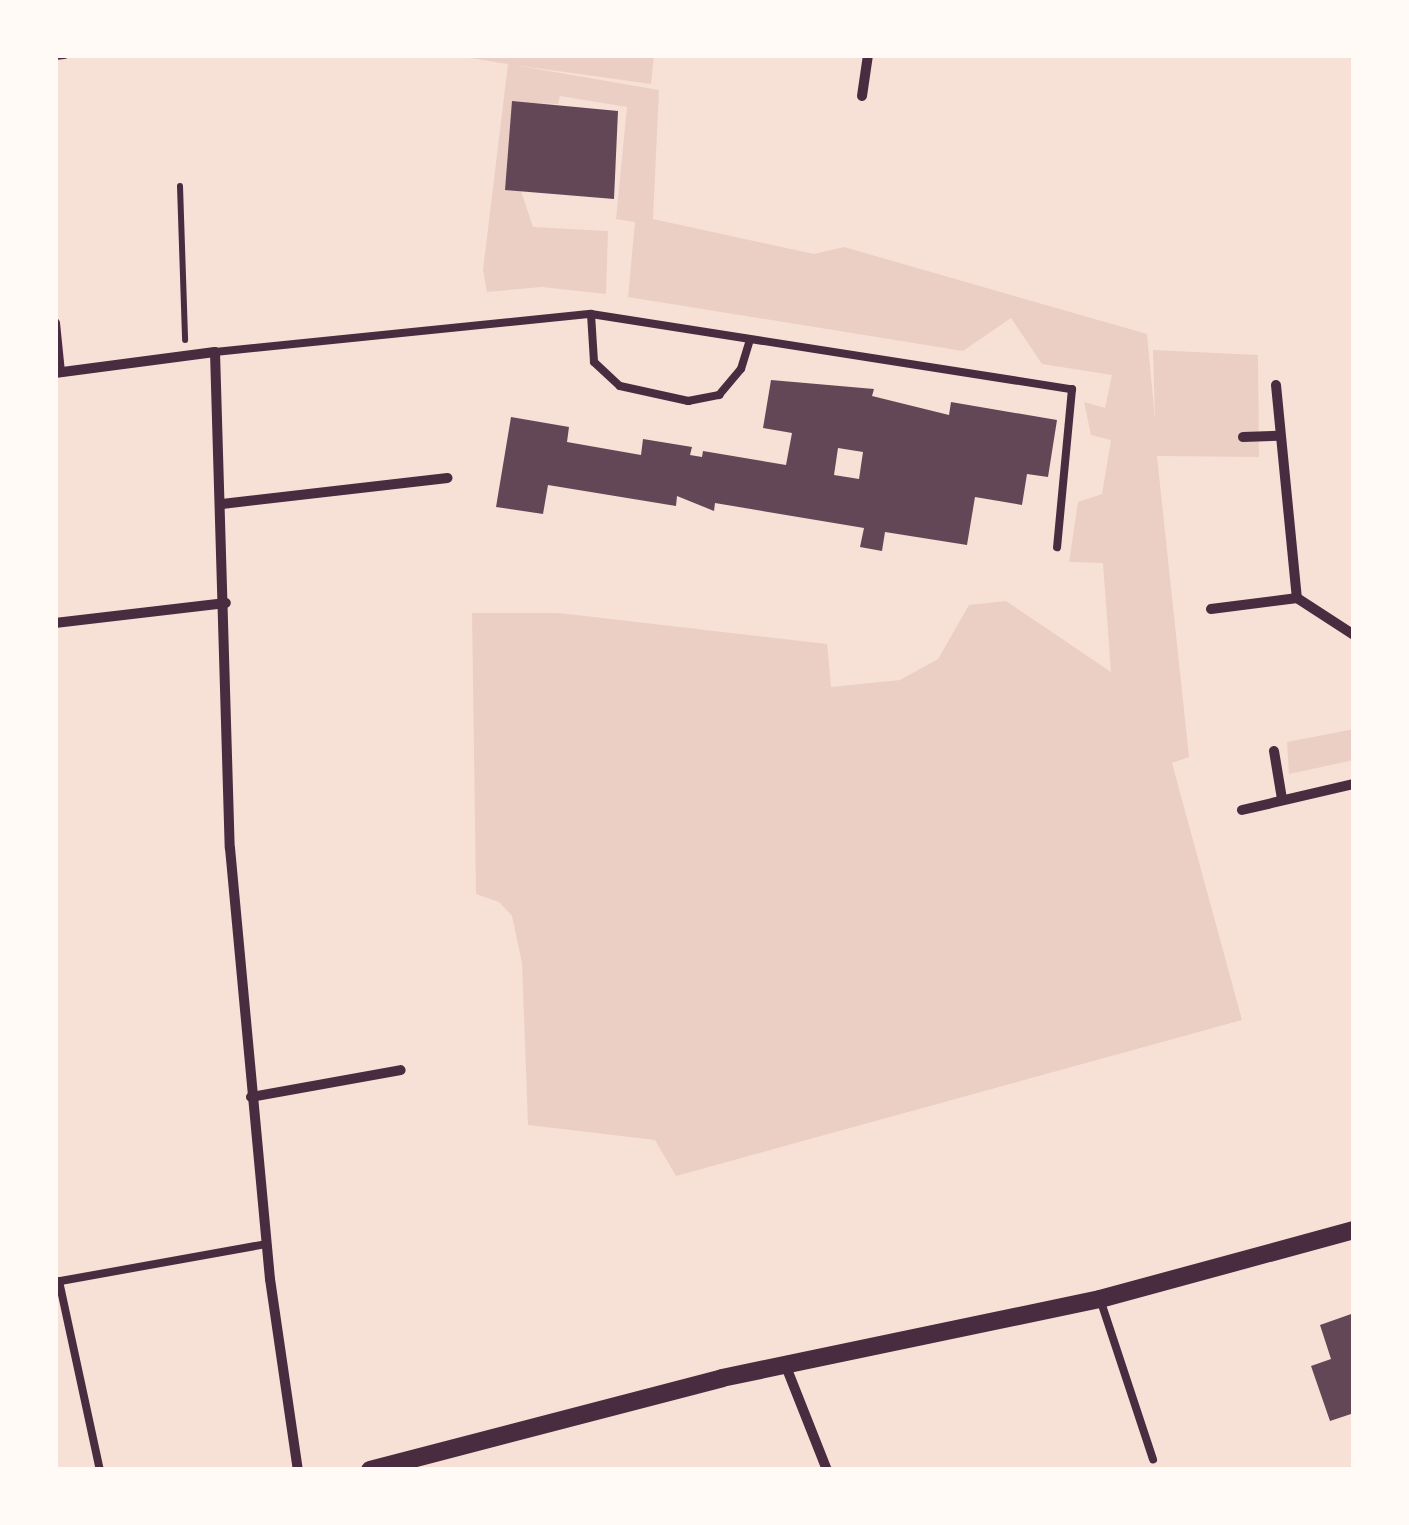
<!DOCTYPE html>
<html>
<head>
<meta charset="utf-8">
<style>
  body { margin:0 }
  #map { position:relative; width:1409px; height:1525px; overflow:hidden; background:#f7e1d7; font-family:Figtree,sans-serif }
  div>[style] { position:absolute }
  .green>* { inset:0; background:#ebcfc5 }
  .building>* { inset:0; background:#644757 }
  .path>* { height:6px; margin:-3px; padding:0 3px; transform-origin:3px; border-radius:3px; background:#4a2c40 }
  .service>* { height:8px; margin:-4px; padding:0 4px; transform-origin:4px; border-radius:4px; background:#4a2c40 }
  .minor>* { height:10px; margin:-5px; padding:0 5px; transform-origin:5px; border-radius:5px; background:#4a2c40 }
  .tertiary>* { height:18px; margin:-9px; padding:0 9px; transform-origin:9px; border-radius:9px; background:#4a2c40 }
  span { translate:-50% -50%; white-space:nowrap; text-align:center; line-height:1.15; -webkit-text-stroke:10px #fffaf5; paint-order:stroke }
  .frame { position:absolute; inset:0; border:58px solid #fffaf5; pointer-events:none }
</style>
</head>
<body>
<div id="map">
  <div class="green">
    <i style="clip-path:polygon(451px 55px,654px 55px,651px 84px,514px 65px,659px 90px,653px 219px,814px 254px,844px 247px,1147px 334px,1155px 419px,1153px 350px,1258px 355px,1259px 457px,1157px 456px,1189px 757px,1172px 763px,1242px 1020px,676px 1176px,655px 1140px,528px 1125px,522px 963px,512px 916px,499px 902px,476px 894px,472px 613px,559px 613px,827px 644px,831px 687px,900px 680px,938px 659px,969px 605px,1006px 601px,1111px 672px,1103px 563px,1069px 562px,1078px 502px,1102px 494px,1111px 440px,1091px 435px,1084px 402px,1105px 408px,1112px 375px,1042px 364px,1011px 318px,963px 351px,628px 297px,635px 222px,616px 219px,627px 107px,560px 96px,558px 104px,512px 102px,521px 191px,533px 227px,608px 231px,606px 294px,542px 287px,487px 292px,483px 270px,508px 64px)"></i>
    <i style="clip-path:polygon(1354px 729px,1354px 760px,1289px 774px,1287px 742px)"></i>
  </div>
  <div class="building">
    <i style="clip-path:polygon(512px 101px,618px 111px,614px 199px,505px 190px)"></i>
    <i style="clip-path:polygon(evenodd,771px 380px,874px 389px,872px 396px,949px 415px,951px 402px,1057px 420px,1048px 477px,1027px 474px,1022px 505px,975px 497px,967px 545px,885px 532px,882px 551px,860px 547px,864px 528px,715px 503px,714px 511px,677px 496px,676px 506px,548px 485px,543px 514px,496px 507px,511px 417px,569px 427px,567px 442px,641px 455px,643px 439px,692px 447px,690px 455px,702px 457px,703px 451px,786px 465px,792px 433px,763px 428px,771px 380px,838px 448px,863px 452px,859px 479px,834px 475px,838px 448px)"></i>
    <i style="clip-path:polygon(1354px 1313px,1354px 1413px,1330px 1421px,1311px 1366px,1331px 1359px,1320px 1325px)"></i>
  </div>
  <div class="path">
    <i style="left:180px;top:186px;width:154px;rotate:88.1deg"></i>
  </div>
  <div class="service">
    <i style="left:55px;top:56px;width:9px;rotate:-6deg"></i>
    <i style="left:591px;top:314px;width:48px;rotate:86.4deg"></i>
    <i style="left:594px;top:362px;width:35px;rotate:43deg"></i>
    <i style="left:620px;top:386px;width:70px;rotate:12.4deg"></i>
    <i style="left:688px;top:401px;width:32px;rotate:-11deg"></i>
    <i style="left:719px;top:395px;width:34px;rotate:-50deg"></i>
    <i style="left:741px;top:369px;width:31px;rotate:-73deg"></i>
    <i style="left:215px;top:352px;width:378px;rotate:-5.8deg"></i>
    <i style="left:591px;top:314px;width:487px;rotate:8.9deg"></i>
    <i style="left:1072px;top:389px;width:159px;rotate:95.4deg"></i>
    <i style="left:59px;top:1281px;width:193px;rotate:77.8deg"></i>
    <i style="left:55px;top:1282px;width:214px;rotate:-10.2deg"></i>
    <i style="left:1100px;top:1299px;width:169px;rotate:71.7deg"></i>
  </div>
  <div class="minor">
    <i style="left:862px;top:96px;width:41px;rotate:-81.7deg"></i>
    <i style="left:55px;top:323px;width:49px;rotate:84.2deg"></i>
    <i style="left:55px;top:373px;width:161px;rotate:-7.5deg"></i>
    <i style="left:215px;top:352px;width:496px;rotate:88.3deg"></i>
    <i style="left:230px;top:848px;width:433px;rotate:84.7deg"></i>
    <i style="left:270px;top:1279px;width:193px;rotate:81.7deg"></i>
    <i style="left:1276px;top:385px;width:214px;rotate:84.4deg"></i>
    <i style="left:1297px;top:598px;width:68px;rotate:33deg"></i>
    <i style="left:1243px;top:437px;width:36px;rotate:-2deg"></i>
    <i style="left:222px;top:504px;width:227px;rotate:-6.6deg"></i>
    <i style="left:1211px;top:609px;width:87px;rotate:-7.3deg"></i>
    <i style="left:55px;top:623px;width:172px;rotate:-6.7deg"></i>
    <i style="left:1274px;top:751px;width:49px;rotate:80.5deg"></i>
    <i style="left:1242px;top:810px;width:115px;rotate:-13.1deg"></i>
    <i style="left:251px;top:1097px;width:152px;rotate:-10.2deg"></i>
    <i style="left:785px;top:1364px;width:114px;rotate:68.4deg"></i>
  </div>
  <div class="tertiary">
    <i style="left:370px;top:1470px;width:364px;rotate:-14.6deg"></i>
    <i style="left:722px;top:1378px;width:386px;rotate:-11.8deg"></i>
    <i style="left:1100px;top:1299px;width:263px;rotate:-15.2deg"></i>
  </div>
  <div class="frame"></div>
</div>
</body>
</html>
